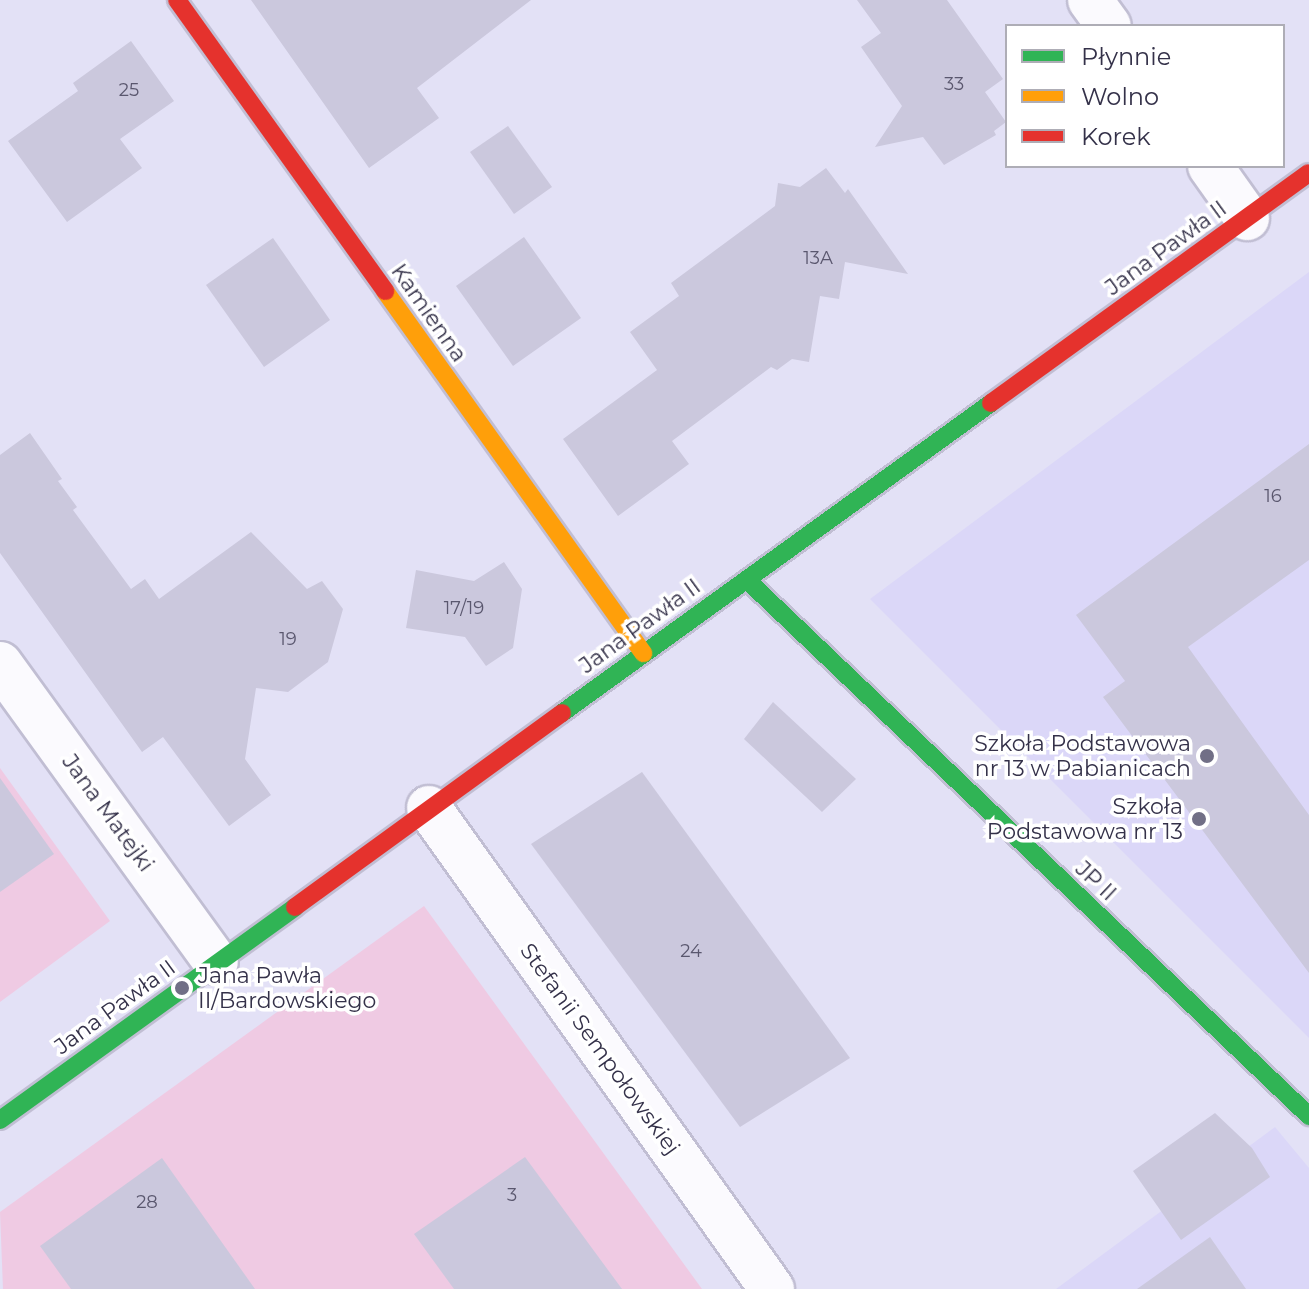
<!DOCTYPE html>
<html>
<head>
<meta charset="utf-8">
<style>
  body { margin:0 }
  #map { position:relative; width:1309px; height:1289px; overflow:hidden; background:#e3e1f6; font-family:Montserrat,sans-serif }
  div>[style] { position:absolute }
  .built>* { inset:0; background:#dbd7f8 }
  .green>* { inset:0; background:#efcae3 }
  .building>* { inset:0; background:#cbc8dd }
  .roads { filter:drop-shadow(2px 0 #c1bed3) drop-shadow(-2px 0 #c1bed3) drop-shadow(0 2px #c1bed3) drop-shadow(0 -2px #c1bed3) }
  .street>* { height:44px; margin:-22px; padding:0 22px; transform-origin:22px; border-radius:22px; background:#fbfafe }
  .fast>* { height:18px; margin:-9px; padding:0 9px; transform-origin:9px; border-radius:9px; background:#30b455 }
  .slow>* { height:18px; margin:-9px; padding:0 9px; transform-origin:9px; border-radius:9px; background:#ff9f0a }
  .jam>* { height:18px; margin:-9px; padding:0 9px; transform-origin:9px; border-radius:9px; background:#e5322d }
  .dots>* { width:22px; height:22px; translate:-50% -50%; box-sizing:border-box; border:4px solid #fff; border-radius:50% }
  span { translate:-50% -50%; white-space:nowrap; text-align:center; line-height:1.15; -webkit-text-stroke:7px #fff; paint-order:stroke }
  .number-label { font-size:18px; color:#5a576e }
  .number-label span { -webkit-text-stroke-width:0 }
  .street-label { font-size:22px; color:#343149 }
  .poi-label { font-size:22px; color:#343149 }
  .right { translate:-100% -50%; text-align:right }
  .left { translate:0 -50%; text-align:left }
  .legend { position:absolute; left:1005px; top:24px; width:280px; height:144px; box-sizing:border-box; background:#fff; border:2px solid #aeadb6; margin:0; padding:10px 14px; list-style:none; font-size:24px; color:#343149 }
  .legend li { display:flex; align-items:center; gap:16px; height:40px }
  .legend b { width:40px; border:2px solid #aeadb6 }
</style>
</head>
<body>
<div id="map">
  <div class="built">
    <i style="clip-path:polygon(1309px 272px,1309px 1038px,870px 599px)"></i>
    <i style="clip-path:polygon(1275px 1127px,1309px 1168px,1309px 1289px,1056px 1289px)"></i>
  </div>
  <div class="green">
    <i style="clip-path:polygon(0 768px,110px 921px,0 1002px)"></i>
    <i style="clip-path:polygon(424px 906px,702px 1289px,3px 1289px,0 1212px)"></i>
  </div>
  <div class="building">
    <i style="clip-path:polygon(251px 0,531px 0,417px 88px,439px 118px,369px 168px)"></i>
    <i style="clip-path:polygon(857px 0,947px 0,1003px 79px,985px 92px,1006px 122px,994px 131px,996px 135px,944px 165px,923px 137px,875px 147px,902px 106px,861px 47px,881px 33px)"></i>
    <i style="clip-path:polygon(131px 41px,174px 101px,120px 139px,142px 168px,67px 222px,8px 141px,78px 91px,73px 83px)"></i>
    <i style="clip-path:polygon(508px 126px,552px 187px,514px 214px,470px 152px)"></i>
    <i style="clip-path:polygon(826px 168px,845px 193px,848px 189px,908px 274px,845px 262px,839px 299px,820px 296px,809px 362px,792px 359px,777px 370px,771px 367px,672px 441px,689px 464px,618px 516px,563px 439px,657px 370px,630px 332px,679px 296px,671px 283px,775px 206px,778px 183px,800px 187px)"></i>
    <i style="clip-path:polygon(524px 237px,581px 318px,513px 366px,456px 286px)"></i>
    <i style="clip-path:polygon(273px 238px,330px 320px,264px 367px,206px 285px)"></i>
    <i style="clip-path:polygon(30px 433px,62px 479px,58px 481px,77px 507px,73px 510px,131px 589px,145px 579px,159px 599px,251px 532px,307px 589px,322px 581px,343px 609px,328px 662px,288px 692px,256px 688px,245px 759px,271px 795px,229px 826px,163px 737px,142px 752px,0 553px,0 455px)"></i>
    <i style="clip-path:polygon(1309px 444px,1309px 560px,1188px 647px,1309px 815px,1309px 973px,1103px 697px,1125px 681px,1076px 615px)"></i>
    <i style="clip-path:polygon(504px 562px,522px 589px,513px 648px,486px 666px,465px 637px,406px 628px,416px 570px,474px 581px)"></i>
    <i style="clip-path:polygon(773px 702px,856px 779px,822px 812px,744px 739px)"></i>
    <i style="clip-path:polygon(642px 772px,850px 1058px,740px 1127px,531px 844px)"></i>
    <i style="clip-path:polygon(0 778px,54px 854px,0 892px)"></i>
    <i style="clip-path:polygon(1215px 1113px,1252px 1148px,1270px 1177px,1181px 1240px,1133px 1171px)"></i>
    <i style="clip-path:polygon(525px 1157px,622px 1289px,454px 1289px,414px 1234px)"></i>
    <i style="clip-path:polygon(162px 1158px,255px 1289px,71px 1289px,40px 1246px)"></i>
    <i style="clip-path:polygon(1210px 1237px,1246px 1289px,1137px 1289px)"></i>
  </div>
  <div class="roads">
    <div class="street">
      <i style="left:1090px;top:0;width:32px;rotate:54deg"></i>
      <i style="left:1210px;top:166px;width:64px;rotate:54.6deg"></i>
      <i style="left:0;top:664px;width:368px;rotate:54.1deg"></i>
      <i style="left:429px;top:808px;width:591px;rotate:54.51deg"></i>
    </div>
    <div class="fast">
      <i style="left:747px;top:580px;width:777px;rotate:43.64deg"></i>
      <i style="left:562px;top:713px;width:529px;rotate:-35.85deg"></i>
      <i style="left:0;top:1120px;width:364px;rotate:-35.8deg"></i>
    </div>
    <div class="slow">
      <i style="left:385px;top:291px;width:445px;rotate:54.5deg"></i>
    </div>
    <div class="jam">
      <i style="left:177px;top:0;width:358px;rotate:54.4deg"></i>
      <i style="left:991px;top:403px;width:392px;rotate:-35.9deg"></i>
      <i style="left:295px;top:907px;width:330px;rotate:-36deg"></i>
    </div>
  </div>
  <div class="dots">
    <i style="left:1207px;top:756px;background:#716f86"></i>
    <i style="left:1199px;top:819px;background:#716f86"></i>
    <i style="left:182px;top:988px;background:#716f86"></i>
  </div>
  <div class="number-label">
    <span style="left:954px;top:84px">33</span>
    <span style="left:129px;top:90px">25</span>
    <span style="left:818px;top:258px">13A</span>
    <span style="left:1273px;top:496px">16</span>
    <span style="left:464px;top:608px">17/19</span>
    <span style="left:288px;top:639px">19</span>
    <span style="left:691px;top:951px">24</span>
    <span style="left:512px;top:1195px">3</span>
    <span style="left:147px;top:1202px">28</span>
  </div>
  <div class="street-label">
    <span style="left:1166px;top:248px;rotate:-36deg">Jana Pawła II</span>
    <span style="left:429px;top:313px;rotate:55deg">Kamienna</span>
    <span style="left:640px;top:626px;rotate:-36deg">Jana Pawła II</span>
    <span style="left:108px;top:813px;rotate:54deg">Jana Matejki</span>
    <span style="left:1096px;top:881px;rotate:43deg">JP II</span>
    <span style="left:115px;top:1007px;rotate:-36deg">Jana Pawła II</span>
    <span style="left:600px;top:1049px;rotate:54deg">Stefanii Sempołowskiej</span>
  </div>
  <div class="poi-label">
    <span class="right" style="left:1191px;top:756px">Szkoła Podstawowa<br>nr 13 w Pabianicach</span>
    <span class="right" style="left:1183px;top:819px">Szkoła<br>Podstawowa nr 13</span>
    <span class="left" style="left:198px;top:988px">Jana Pawła<br>II/Bardowskiego</span>
  </div>
  <ul class="legend">
  <li><b style="height:10px;background:#30b455"></b>Płynnie</li>
  <li><b style="height:10px;background:#ff9f0a"></b>Wolno</li>
  <li><b style="height:10px;background:#e5322d"></b>Korek</li>
  </ul>
</div>
</body>
</html>
